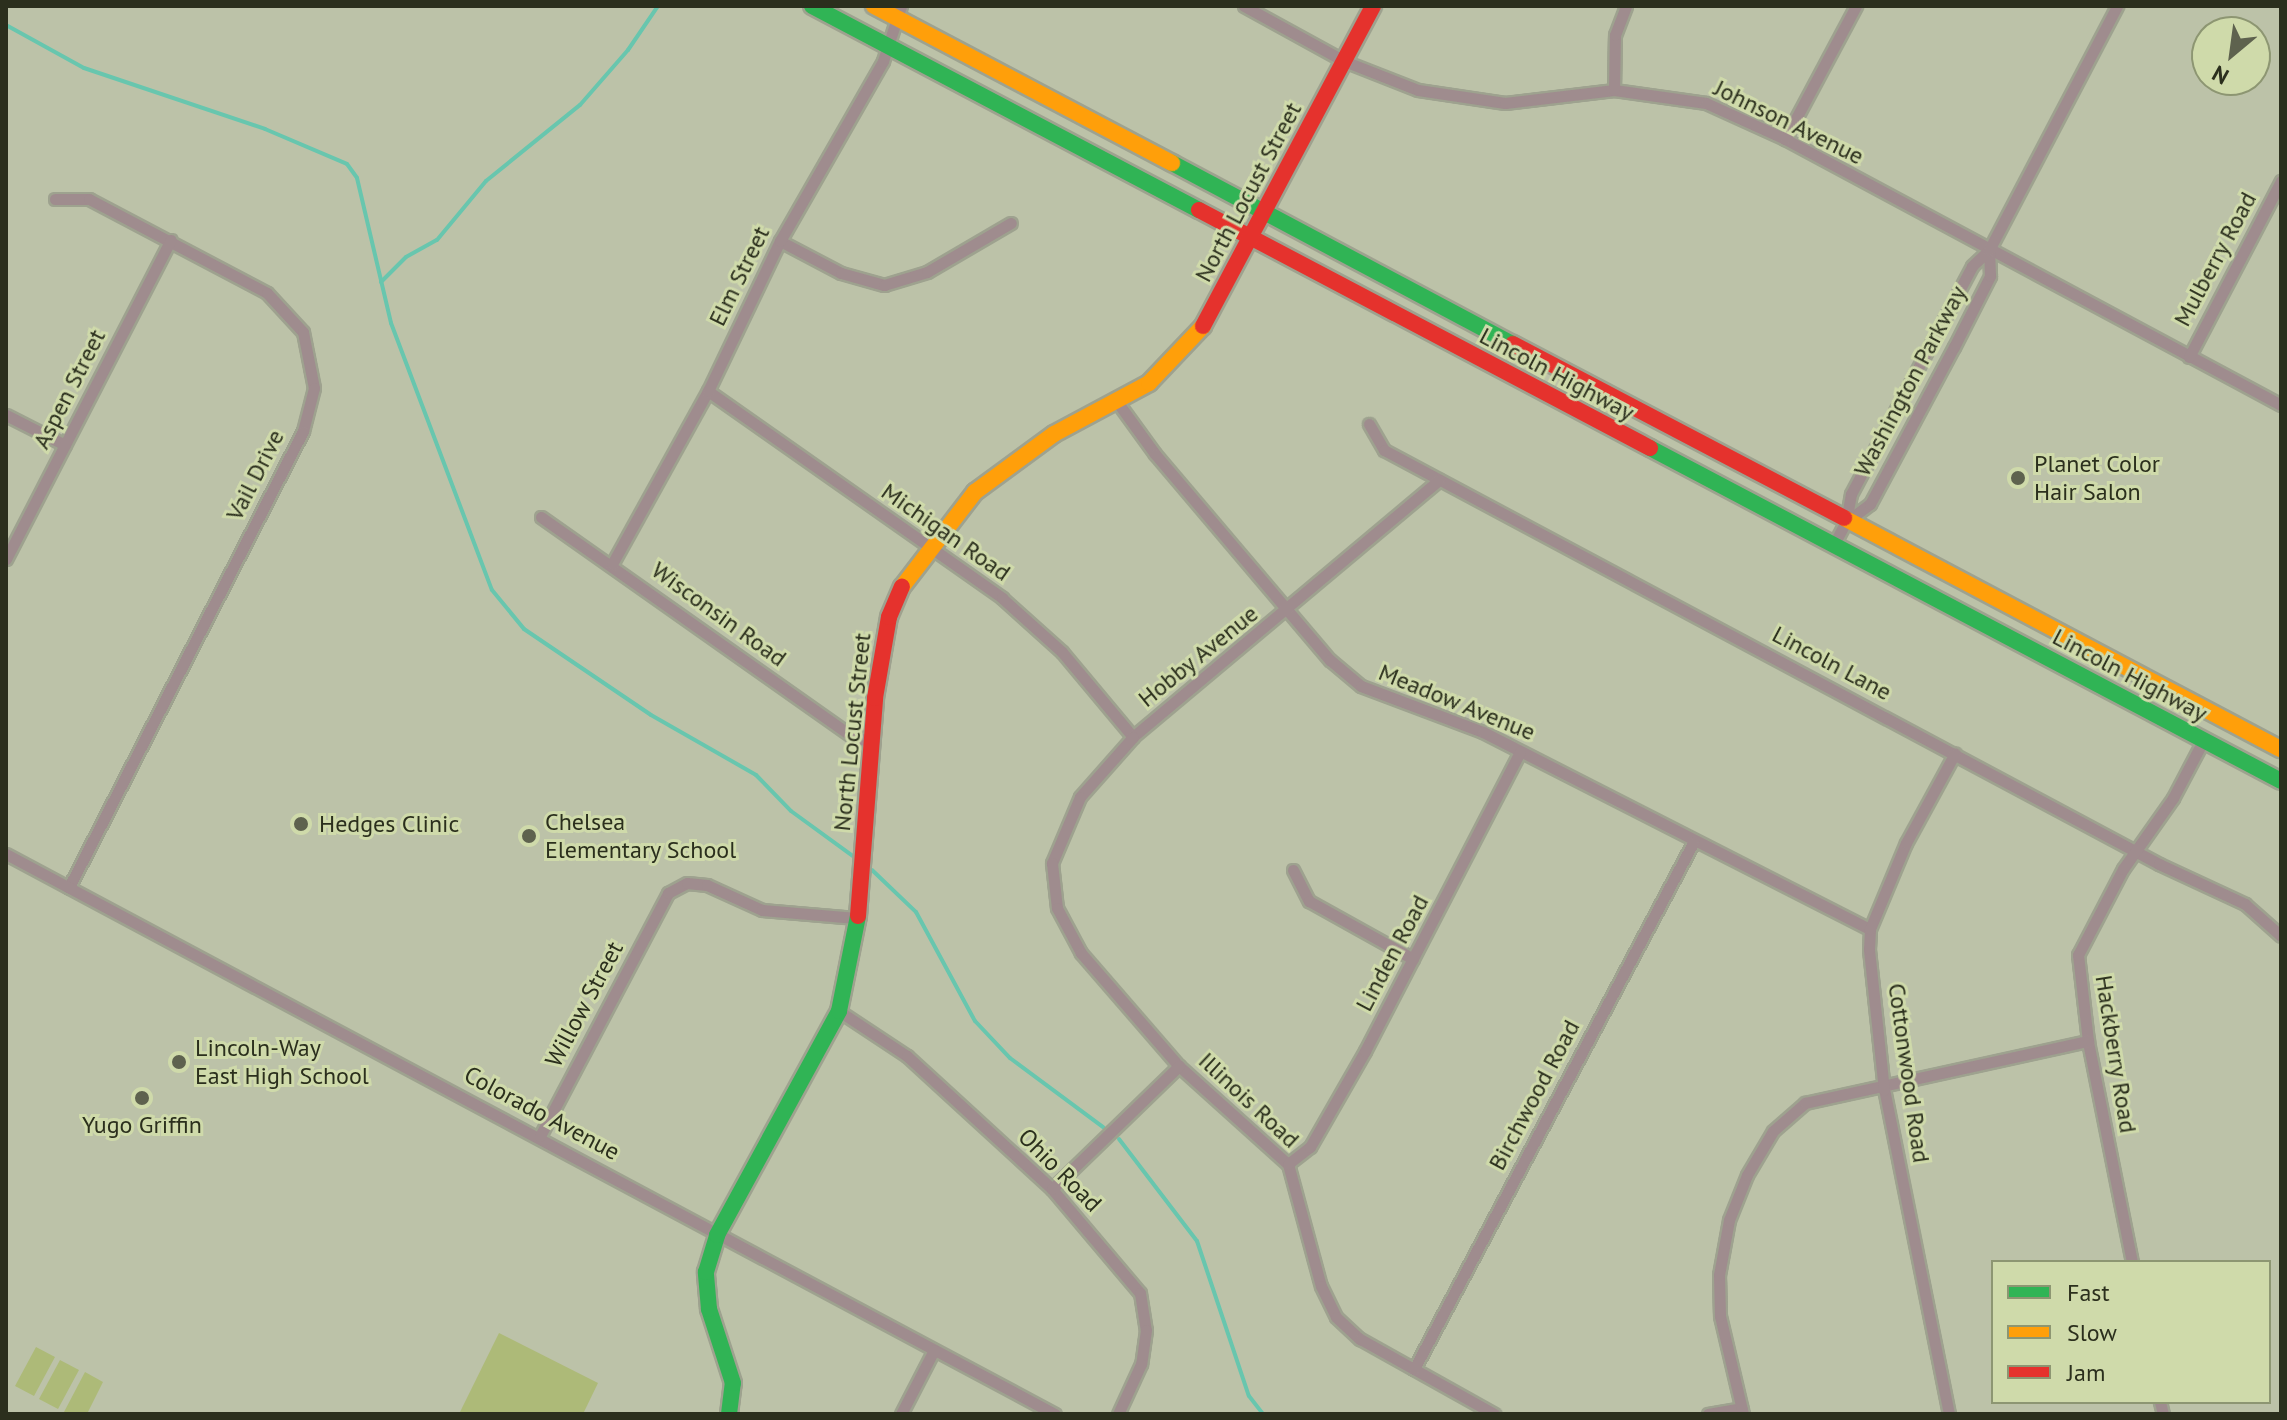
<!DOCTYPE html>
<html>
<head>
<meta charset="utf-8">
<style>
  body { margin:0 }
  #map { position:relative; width:2287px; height:1420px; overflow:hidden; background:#bcc2a8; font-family:"PT Sans",sans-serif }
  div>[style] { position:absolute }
  .green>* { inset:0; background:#adba78 }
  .stream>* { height:4px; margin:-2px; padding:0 2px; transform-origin:2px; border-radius:2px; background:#68c6ae }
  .roads { filter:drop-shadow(2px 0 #9ea28f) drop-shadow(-2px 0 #9ea28f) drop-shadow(0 2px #9ea28f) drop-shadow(0 -2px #9ea28f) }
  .street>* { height:11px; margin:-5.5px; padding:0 5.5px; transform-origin:5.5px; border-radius:5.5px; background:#9f8c8e }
  .fast>* { height:16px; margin:-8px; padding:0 8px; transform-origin:8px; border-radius:8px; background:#30b455 }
  .slow>* { height:16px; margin:-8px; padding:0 8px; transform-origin:8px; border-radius:8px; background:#ff9f0a }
  .jam>* { height:16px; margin:-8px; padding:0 8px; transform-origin:8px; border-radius:8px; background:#e5322d }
  .dots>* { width:22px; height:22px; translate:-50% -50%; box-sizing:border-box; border:4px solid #cfdaaa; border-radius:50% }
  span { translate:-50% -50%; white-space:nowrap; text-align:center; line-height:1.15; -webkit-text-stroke:6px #cfdaaa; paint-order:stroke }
  .street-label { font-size:24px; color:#2b2f1d }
  .poi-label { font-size:24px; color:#2b2f1d }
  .left { translate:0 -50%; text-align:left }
  .frame { position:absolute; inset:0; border:8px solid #2b2f1d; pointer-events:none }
  .legend { position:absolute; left:1991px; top:1260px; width:280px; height:144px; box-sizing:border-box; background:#cfdaaa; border:2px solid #8d9672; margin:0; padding:10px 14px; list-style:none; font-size:24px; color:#2b2f1d }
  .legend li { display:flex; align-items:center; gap:16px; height:40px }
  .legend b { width:40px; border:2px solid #8d9672 }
  .north { position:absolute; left:2191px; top:16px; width:80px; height:80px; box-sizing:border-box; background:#cfdaaa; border:2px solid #8d9672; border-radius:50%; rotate:209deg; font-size:22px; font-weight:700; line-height:32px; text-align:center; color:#2b2f1d }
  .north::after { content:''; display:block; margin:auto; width:28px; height:36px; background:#5e624e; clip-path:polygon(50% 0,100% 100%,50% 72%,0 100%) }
</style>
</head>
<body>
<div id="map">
  <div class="green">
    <i style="clip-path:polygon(499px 1333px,598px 1383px,583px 1414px,459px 1414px)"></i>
    <i style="clip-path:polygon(36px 1347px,55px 1357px,34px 1396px,15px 1386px)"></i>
    <i style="clip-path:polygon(60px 1360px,79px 1370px,58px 1409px,39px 1399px)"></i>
    <i style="clip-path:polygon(85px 1372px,103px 1382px,87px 1414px,68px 1414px,64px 1412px)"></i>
  </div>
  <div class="stream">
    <i style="left:6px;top:25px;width:89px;rotate:28.9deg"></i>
    <i style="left:84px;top:68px;width:191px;rotate:18.6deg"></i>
    <i style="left:265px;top:129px;width:89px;rotate:23.1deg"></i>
    <i style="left:347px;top:164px;width:17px;rotate:54deg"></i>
    <i style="left:357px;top:178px;width:149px;rotate:76.8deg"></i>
    <i style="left:391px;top:323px;width:285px;rotate:69.3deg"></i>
    <i style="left:492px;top:590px;width:50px;rotate:50.6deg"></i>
    <i style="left:524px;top:629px;width:153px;rotate:34.1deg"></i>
    <i style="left:651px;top:715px;width:121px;rotate:29.7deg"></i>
    <i style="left:756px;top:775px;width:50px;rotate:45.8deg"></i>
    <i style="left:791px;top:811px;width:78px;rotate:36.1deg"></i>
    <i style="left:381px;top:282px;width:35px;rotate:-45deg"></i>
    <i style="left:406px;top:257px;width:35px;rotate:-29deg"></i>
    <i style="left:437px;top:240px;width:77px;rotate:-50.3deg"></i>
    <i style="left:486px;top:181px;width:121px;rotate:-39deg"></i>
    <i style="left:580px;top:105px;width:73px;rotate:-48.9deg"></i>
    <i style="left:628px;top:50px;width:53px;rotate:-55.7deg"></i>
    <i style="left:872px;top:870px;width:61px;rotate:43.7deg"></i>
    <i style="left:916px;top:912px;width:124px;rotate:61.6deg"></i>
    <i style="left:975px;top:1021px;width:51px;rotate:46.6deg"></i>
    <i style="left:1010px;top:1058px;width:116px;rotate:36.6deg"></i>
    <i style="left:1119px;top:1139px;width:128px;rotate:52.6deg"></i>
    <i style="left:1197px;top:1241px;width:163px;rotate:71.5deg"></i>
    <i style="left:1249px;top:1396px;width:23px;rotate:52deg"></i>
  </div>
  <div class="roads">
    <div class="street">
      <i style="left:1244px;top:6px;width:114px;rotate:28.8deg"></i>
      <i style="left:1344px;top:61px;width:79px;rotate:21.4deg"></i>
      <i style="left:1418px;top:90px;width:88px;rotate:8.5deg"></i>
      <i style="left:1505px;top:103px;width:110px;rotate:-6.8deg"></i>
      <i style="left:1614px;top:90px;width:93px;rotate:8deg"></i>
      <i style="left:1706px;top:103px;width:87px;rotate:24.5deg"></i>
      <i style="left:1785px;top:139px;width:563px;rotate:28.2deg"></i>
      <i style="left:1614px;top:90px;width:55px;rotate:-89deg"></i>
      <i style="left:1615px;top:35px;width:31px;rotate:-69deg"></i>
      <i style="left:1785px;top:139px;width:151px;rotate:-61.9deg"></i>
      <i style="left:55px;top:199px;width:34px"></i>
      <i style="left:89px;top:199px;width:201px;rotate:27.8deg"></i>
      <i style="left:267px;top:293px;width:53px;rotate:47.3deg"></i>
      <i style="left:303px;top:332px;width:57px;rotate:78.9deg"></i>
      <i style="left:314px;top:388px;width:44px;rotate:104.3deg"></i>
      <i style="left:303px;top:431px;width:513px;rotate:117.16deg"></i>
      <i style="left:780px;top:241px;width:69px;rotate:27.7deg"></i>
      <i style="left:841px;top:273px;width:45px;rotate:15.6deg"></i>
      <i style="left:884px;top:285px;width:45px;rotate:-16.8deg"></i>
      <i style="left:927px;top:272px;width:97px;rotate:-30.3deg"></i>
      <i style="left:2189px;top:357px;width:199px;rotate:-62.4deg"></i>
      <i style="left:708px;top:391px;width:360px;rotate:35.1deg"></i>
      <i style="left:1002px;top:598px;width:81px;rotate:42deg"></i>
      <i style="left:1062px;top:652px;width:111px;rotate:50.1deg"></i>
      <i style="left:1118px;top:403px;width:63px;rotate:54deg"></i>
      <i style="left:1155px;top:454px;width:270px;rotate:49.7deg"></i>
      <i style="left:1330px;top:660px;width:40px;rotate:40deg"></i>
      <i style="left:1361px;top:686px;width:130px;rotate:20.7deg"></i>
      <i style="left:1483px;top:732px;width:434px;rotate:27deg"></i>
      <i style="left:6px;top:415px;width:66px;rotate:27deg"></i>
      <i style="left:1369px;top:424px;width:30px;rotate:60deg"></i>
      <i style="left:1384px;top:450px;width:879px;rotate:28.11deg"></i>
      <i style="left:2159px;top:864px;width:95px;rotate:24.9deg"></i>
      <i style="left:2245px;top:904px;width:48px;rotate:41.6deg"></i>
      <i style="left:1439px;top:480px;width:400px;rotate:140deg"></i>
      <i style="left:1133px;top:737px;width:80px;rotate:131.5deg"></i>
      <i style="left:1080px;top:797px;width:72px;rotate:113deg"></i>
      <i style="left:1052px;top:863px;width:45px;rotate:83.7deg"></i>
      <i style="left:1057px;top:908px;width:51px;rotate:61.9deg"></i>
      <i style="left:1081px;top:953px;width:150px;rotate:49.1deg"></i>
      <i style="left:1179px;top:1066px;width:147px;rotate:42deg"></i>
      <i style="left:1288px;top:1164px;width:126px;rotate:74.9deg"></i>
      <i style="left:1321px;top:1286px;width:34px;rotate:64deg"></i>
      <i style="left:1336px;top:1317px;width:33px;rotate:43deg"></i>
      <i style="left:1360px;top:1339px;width:154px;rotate:29.2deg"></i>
      <i style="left:541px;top:517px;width:383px;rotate:35.2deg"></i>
      <i style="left:854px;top:738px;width:20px;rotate:9deg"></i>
      <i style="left:1846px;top:522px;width:30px;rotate:-37deg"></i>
      <i style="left:1870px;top:504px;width:178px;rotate:-61.9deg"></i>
      <i style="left:1954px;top:347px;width:80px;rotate:-63.1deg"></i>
      <i style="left:1990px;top:276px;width:26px;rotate:-92deg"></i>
      <i style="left:1833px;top:546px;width:27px;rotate:-62deg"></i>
      <i style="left:1846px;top:522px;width:28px;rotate:-80deg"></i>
      <i style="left:1851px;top:494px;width:258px;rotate:-62deg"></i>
      <i style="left:1972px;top:266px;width:23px;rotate:-43deg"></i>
      <i style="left:1989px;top:250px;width:276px;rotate:-62.3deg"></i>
      <i style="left:6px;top:559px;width:359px;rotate:-62.7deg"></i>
      <i style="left:612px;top:564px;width:198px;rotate:-61deg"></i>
      <i style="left:708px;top:391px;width:166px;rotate:-64.4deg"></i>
      <i style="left:780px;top:241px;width:207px;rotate:-60.2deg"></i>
      <i style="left:883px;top:61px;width:58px;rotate:-71.9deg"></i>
      <i style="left:6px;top:854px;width:1189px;rotate:28.1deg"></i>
      <i style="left:1293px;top:870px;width:35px;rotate:63deg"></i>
      <i style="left:1309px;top:901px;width:119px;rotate:29.1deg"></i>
      <i style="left:839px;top:1011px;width:82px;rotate:33.5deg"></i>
      <i style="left:907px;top:1056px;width:197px;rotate:42.5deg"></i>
      <i style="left:1052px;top:1189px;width:136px;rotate:49.8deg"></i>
      <i style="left:1140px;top:1293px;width:37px;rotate:81deg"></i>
      <i style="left:1146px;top:1330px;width:34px;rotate:98deg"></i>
      <i style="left:1141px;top:1364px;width:55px;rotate:114.7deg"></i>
      <i style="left:540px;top:1136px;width:275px;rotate:-62.2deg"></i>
      <i style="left:668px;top:893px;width:21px;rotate:-28deg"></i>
      <i style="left:687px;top:883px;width:20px;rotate:6deg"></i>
      <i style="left:707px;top:885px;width:60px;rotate:24.4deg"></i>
      <i style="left:762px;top:910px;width:94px;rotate:4.9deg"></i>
      <i style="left:1288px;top:1164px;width:28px;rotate:-38deg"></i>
      <i style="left:1310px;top:1147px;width:111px;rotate:-60.2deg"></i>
      <i style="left:1365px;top:1051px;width:337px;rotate:-62.6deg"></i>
      <i style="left:1052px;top:1189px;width:177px;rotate:-44.1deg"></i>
      <i style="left:2132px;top:1262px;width:225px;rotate:-101.3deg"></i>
      <i style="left:2088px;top:1041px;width:87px;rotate:-96.6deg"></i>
      <i style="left:2078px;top:955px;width:97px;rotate:-62.4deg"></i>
      <i style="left:2123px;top:869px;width:87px;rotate:-54.8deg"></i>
      <i style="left:2173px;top:798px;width:64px;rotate:-62.2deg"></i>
      <i style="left:1414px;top:1369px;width:595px;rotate:-62.06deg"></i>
      <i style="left:2160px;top:1402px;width:12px;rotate:76deg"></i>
      <i style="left:901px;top:1414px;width:72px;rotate:-62.7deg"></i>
      <i style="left:1708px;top:1414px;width:34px;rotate:-10deg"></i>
      <i style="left:1743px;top:1414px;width:101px;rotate:-103.2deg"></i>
      <i style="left:1720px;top:1316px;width:41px;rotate:-91.4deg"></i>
      <i style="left:1719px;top:1275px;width:56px;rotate:-79.7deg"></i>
      <i style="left:1729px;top:1220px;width:48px;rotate:-68.2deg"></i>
      <i style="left:1747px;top:1175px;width:51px;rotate:-59.4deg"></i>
      <i style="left:1773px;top:1131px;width:43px;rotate:-41.2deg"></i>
      <i style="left:1805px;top:1103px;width:290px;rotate:-12.4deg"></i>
      <i style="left:1949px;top:1414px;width:330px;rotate:-101.3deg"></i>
      <i style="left:1884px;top:1090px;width:142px;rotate:-96.1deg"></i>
      <i style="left:1869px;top:949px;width:20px;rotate:-87deg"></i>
      <i style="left:1870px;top:929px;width:93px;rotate:-67.3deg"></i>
      <i style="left:1906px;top:843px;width:102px;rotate:-61.4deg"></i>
    </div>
    <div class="fast">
      <i style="left:812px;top:6px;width:437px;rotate:27.8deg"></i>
      <i style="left:1172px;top:163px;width:386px;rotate:28deg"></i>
      <i style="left:1650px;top:448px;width:713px;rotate:27.82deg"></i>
      <i style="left:729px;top:1414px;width:31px;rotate:-83deg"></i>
      <i style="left:733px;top:1383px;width:78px;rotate:-108deg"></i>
      <i style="left:709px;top:1309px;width:37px;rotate:-95deg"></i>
      <i style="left:706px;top:1272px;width:39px;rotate:-73deg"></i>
      <i style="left:717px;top:1235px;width:255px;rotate:-61.4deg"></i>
      <i style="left:839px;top:1011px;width:97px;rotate:-78.7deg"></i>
    </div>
    <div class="slow">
      <i style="left:874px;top:6px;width:337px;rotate:27.8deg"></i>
      <i style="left:1844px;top:518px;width:494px;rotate:27.9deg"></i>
      <i style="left:902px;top:587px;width:120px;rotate:-52.5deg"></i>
      <i style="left:975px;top:492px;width:98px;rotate:-36.3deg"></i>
      <i style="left:1054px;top:434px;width:108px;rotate:-28.2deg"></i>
      <i style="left:1149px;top:383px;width:79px;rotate:-46.5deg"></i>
    </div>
    <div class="jam">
      <i style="left:1199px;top:210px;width:510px;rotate:27.82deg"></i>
      <i style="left:1203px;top:326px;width:362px;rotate:-62deg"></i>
      <i style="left:1513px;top:344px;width:374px;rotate:27.7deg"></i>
      <i style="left:858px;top:916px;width:219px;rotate:-85.5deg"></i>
      <i style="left:875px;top:698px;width:82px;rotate:-80.2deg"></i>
      <i style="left:889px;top:617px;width:33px;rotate:-67deg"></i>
    </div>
  </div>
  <div class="dots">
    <i style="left:2018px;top:478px;background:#5e624e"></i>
    <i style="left:301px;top:824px;background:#5e624e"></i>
    <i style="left:529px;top:836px;background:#5e624e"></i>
    <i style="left:179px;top:1062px;background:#5e624e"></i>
    <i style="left:142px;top:1098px;background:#5e624e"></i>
  </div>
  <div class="street-label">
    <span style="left:1789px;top:122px;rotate:26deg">Johnson Avenue</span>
    <span style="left:1248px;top:192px;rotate:-62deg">North Locust Street</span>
    <span style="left:2215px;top:259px;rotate:-62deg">Mulberry Road</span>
    <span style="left:739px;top:276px;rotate:-64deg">Elm Street</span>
    <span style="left:1557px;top:374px;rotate:28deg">Lincoln Highway</span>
    <span style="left:1910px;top:381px;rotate:-62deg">Washington Parkway</span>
    <span style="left:69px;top:389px;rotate:-63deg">Aspen Street</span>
    <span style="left:255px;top:475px;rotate:-63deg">Vail Drive</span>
    <span style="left:946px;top:532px;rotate:35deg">Michigan Road</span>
    <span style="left:719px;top:614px;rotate:36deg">Wisconsin Road</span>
    <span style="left:1198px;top:656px;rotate:-39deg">Hobby Avenue</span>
    <span style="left:1832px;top:663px;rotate:28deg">Lincoln Lane</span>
    <span style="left:2130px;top:675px;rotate:28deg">Lincoln Highway</span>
    <span style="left:1457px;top:702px;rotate:22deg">Meadow Avenue</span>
    <span style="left:852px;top:732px;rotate:-84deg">North Locust Street</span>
    <span style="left:1392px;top:953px;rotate:-62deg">Linden Road</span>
    <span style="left:584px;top:1004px;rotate:-62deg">Willow Street</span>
    <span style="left:2116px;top:1054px;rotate:81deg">Hackberry Road</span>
    <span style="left:1909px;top:1073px;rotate:82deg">Cottonwood Road</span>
    <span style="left:1534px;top:1095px;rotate:-62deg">Birchwood Road</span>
    <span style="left:1249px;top:1100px;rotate:43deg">Illinois Road</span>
    <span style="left:542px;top:1113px;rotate:28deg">Colorado Avenue</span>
    <span style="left:1060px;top:1170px;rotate:45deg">Ohio Road</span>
  </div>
  <div class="poi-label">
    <span class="left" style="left:2034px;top:478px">Planet Color<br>Hair Salon</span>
    <span class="left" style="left:545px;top:836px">Chelsea<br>Elementary School</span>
    <span class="left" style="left:319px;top:824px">Hedges Clinic</span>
    <span class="left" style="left:195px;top:1062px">Lincoln-Way<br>East High School</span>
    <span style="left:142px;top:1125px">Yugo Griffin</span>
  </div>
  <div class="frame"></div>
  <ul class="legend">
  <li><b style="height:10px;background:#30b455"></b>Fast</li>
  <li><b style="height:10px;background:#ff9f0a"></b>Slow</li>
  <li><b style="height:10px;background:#e5322d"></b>Jam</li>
  </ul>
  <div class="north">N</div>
</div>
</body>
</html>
